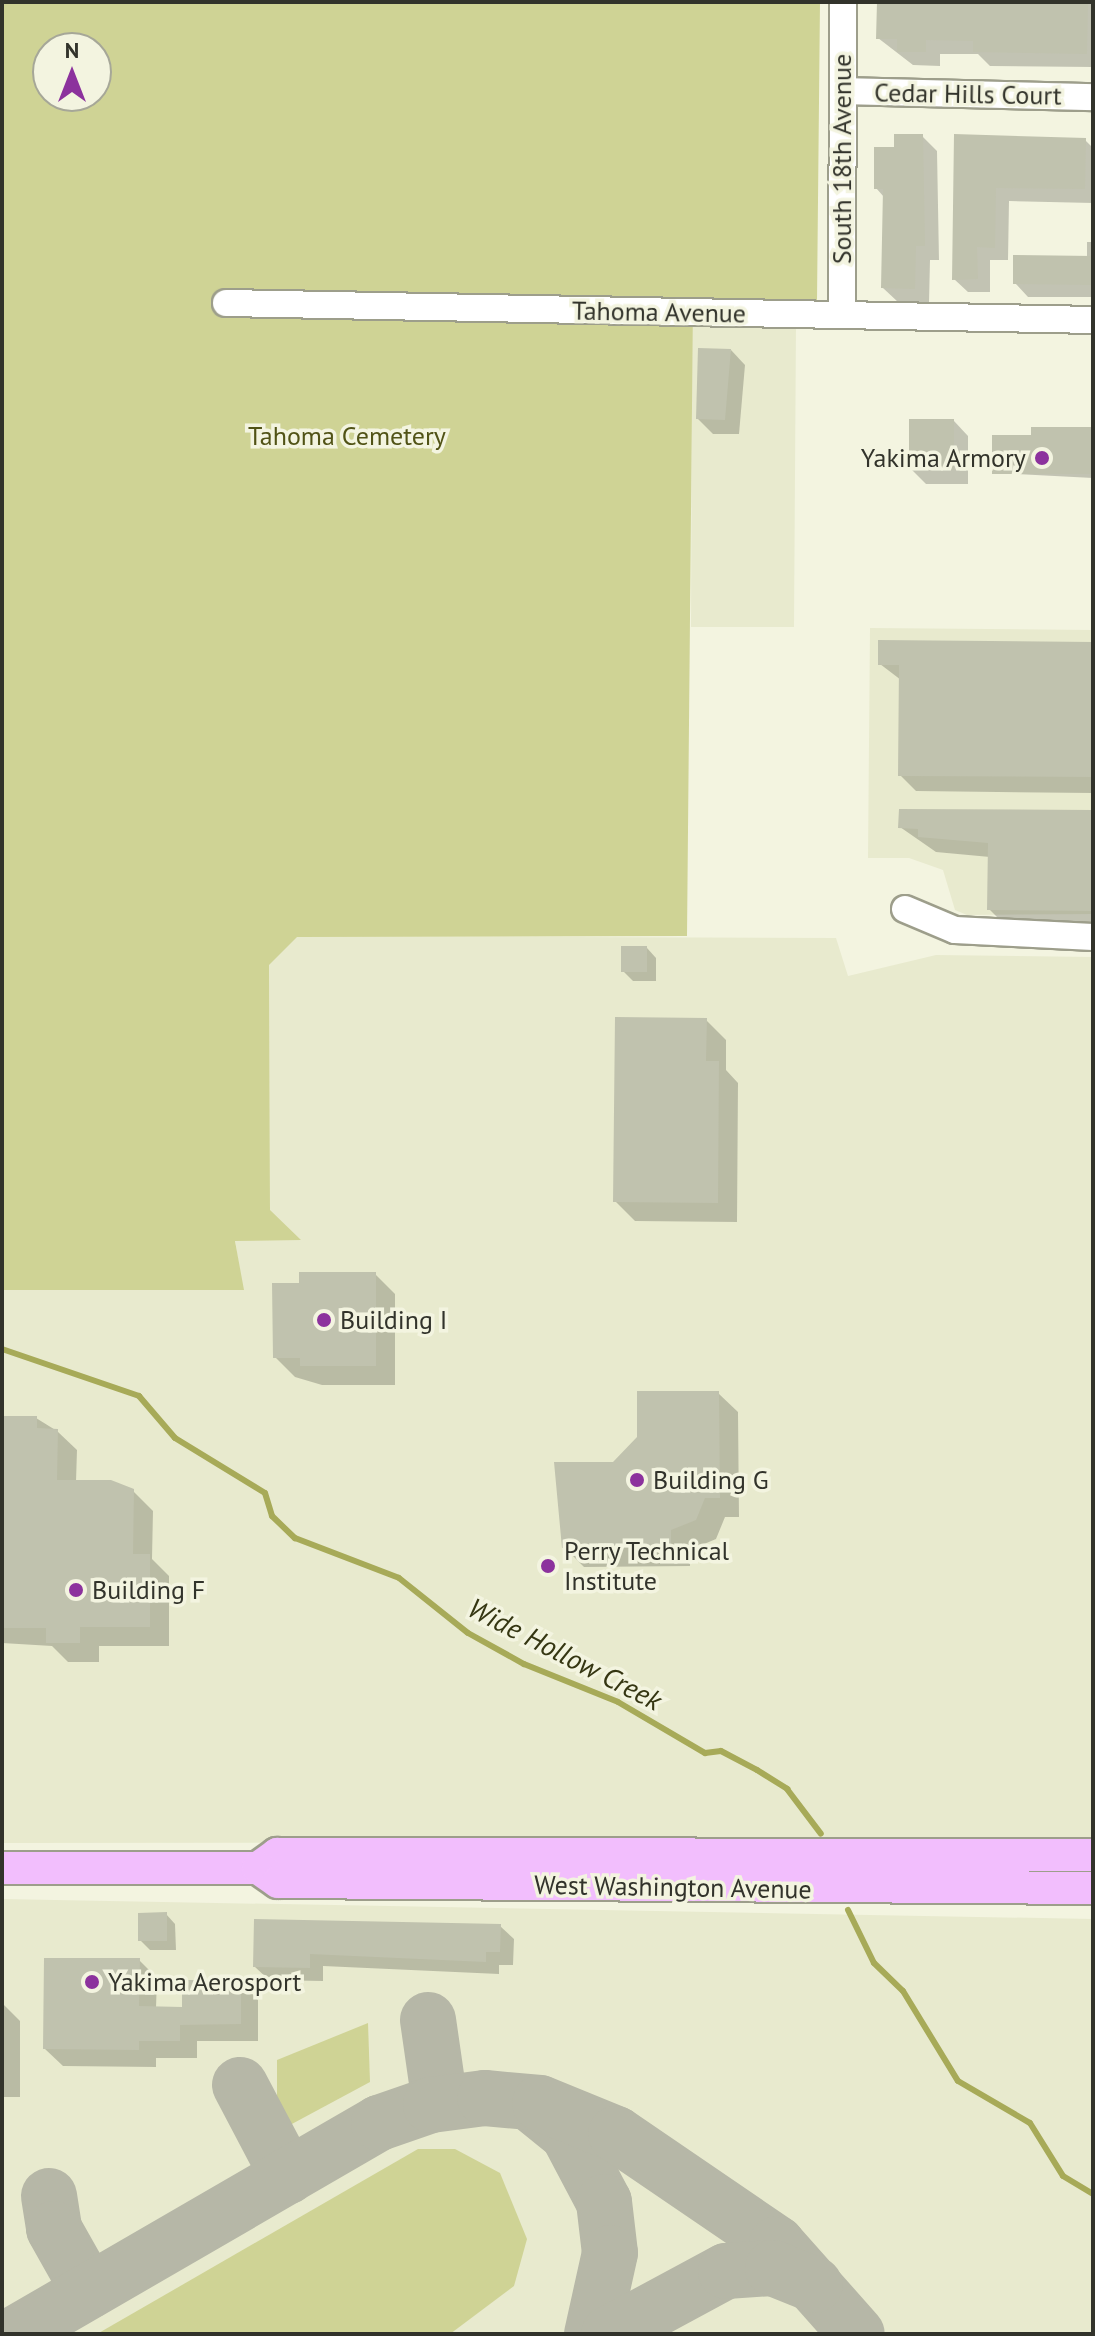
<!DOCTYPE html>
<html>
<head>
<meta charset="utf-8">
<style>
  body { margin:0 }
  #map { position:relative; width:1095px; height:2336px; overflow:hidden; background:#f3f4e0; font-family:"PT Sans",sans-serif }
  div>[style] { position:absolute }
  .built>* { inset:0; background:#e8eace }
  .green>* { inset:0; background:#cfd395 }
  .shadow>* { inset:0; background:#0003 }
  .stream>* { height:6px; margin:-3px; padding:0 3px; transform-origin:3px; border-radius:3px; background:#a7aa58 }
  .taxiway>* { height:56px; margin:-28px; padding:0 28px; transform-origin:28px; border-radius:28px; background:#b6b7a7 }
  .building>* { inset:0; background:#c0c2ae }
  .roads { filter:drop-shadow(2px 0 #9d9e8b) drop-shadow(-2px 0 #9d9e8b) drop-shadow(0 2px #9d9e8b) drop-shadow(0 -2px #9d9e8b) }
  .minor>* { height:26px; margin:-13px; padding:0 13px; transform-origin:13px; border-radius:13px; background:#fff }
  .major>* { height:32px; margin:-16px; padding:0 16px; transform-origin:16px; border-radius:16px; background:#f2befd }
  .dots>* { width:22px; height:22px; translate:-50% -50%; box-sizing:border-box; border:4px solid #f3f4e0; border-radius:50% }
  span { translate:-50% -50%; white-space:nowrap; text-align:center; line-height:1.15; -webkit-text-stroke:7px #f3f4e0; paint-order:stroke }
  .street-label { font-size:26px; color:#32332b }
  .park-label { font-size:26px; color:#515316 }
  .poi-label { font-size:26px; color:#32332b }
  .right { translate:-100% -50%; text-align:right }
  .left { translate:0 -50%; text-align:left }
  .water-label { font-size:28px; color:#353612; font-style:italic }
  .frame { position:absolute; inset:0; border:4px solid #32332b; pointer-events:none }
  .north { position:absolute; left:32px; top:32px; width:80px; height:80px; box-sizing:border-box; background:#f3f4e0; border:2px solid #a6a798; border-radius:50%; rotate:0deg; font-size:22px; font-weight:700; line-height:32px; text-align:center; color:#32332b }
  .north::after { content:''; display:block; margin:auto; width:28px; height:36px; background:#8c329d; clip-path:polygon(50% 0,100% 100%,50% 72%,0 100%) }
</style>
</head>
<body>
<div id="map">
  <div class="built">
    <i style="clip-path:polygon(692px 327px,796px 327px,794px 627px,691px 627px)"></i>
    <i style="clip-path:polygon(870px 628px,1093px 630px,1093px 914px,967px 915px,955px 910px,943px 870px,909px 858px,868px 858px)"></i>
    <i style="clip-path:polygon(297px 936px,836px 938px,848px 976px,936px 955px,1093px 957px,1093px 1842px,2px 1843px,2px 1290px,243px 1290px,235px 1240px,300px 1240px,270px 1211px,269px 964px)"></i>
    <i style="clip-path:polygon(2px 1899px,1093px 1919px,1093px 2334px,2px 2334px)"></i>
  </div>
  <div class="green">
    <i style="clip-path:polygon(evenodd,2px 2px,820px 2px,817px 301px,693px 300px,687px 936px,297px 937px,269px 965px,270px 1210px,301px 1240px,235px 1241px,244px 1290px,2px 1290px,2px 2px,48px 48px,96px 48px,96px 96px,48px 96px,48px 48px)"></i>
    <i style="clip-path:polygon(368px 2023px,370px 2082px,290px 2125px,277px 2119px,277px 2060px)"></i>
    <i style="clip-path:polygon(418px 2149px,455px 2149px,500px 2173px,527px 2239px,514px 2286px,450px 2334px,97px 2334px)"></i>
  </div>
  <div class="shadow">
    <i style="clip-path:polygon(879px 2px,1093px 3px,1093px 67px,990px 66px,978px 54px,940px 54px,940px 66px,913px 65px,878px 38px)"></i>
    <i style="clip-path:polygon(922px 136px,937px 151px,939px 260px,930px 260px,929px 303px,898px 302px,883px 288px,884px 197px,876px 188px,896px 149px)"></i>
    <i style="clip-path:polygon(956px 136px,1085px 140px,1093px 148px,1093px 203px,1009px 201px,1008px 260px,990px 260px,990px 292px,968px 292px,954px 279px)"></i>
    <i style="clip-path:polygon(1087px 242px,1093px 242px,1093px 297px,1028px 297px,1015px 283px,1087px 258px)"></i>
    <i style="clip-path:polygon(731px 350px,745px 365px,739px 434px,713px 434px,698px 419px)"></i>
    <i style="clip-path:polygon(954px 421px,968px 436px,968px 484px,926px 484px,911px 469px)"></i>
    <i style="clip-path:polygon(1093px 429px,1093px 478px,994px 473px,1033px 437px)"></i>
    <i style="clip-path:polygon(1093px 644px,1093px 793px,916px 791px,900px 775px,901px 680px,880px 664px)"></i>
    <i style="clip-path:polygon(1093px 813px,1093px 926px,1005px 925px,989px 909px,990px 857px,936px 852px,900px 827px)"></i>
    <i style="clip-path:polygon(647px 948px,656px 958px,656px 981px,633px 981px,623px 971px)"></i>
    <i style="clip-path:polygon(706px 1020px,726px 1040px,726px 1070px,738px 1083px,737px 1222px,635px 1221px,615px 1201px)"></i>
    <i style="clip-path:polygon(375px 1274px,395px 1294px,395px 1385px,322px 1385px,295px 1377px,275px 1357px,301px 1285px)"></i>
    <i style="clip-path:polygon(718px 1393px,738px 1412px,739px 1517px,725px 1517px,716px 1539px,690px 1550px,690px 1566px,584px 1567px,564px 1547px,614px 1464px)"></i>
    <i style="clip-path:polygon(2px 1418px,36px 1418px,57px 1431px,77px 1450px,76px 1482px,133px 1491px,153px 1511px,152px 1559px,169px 1576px,169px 1646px,99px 1646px,99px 1662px,68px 1662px,52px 1646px,2px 1643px)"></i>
    <i style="clip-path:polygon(166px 1914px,175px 1924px,176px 1950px,150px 1950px,140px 1940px)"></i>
    <i style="clip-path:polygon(256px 1921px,500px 1926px,514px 1939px,513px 1965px,499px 1965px,499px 1974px,323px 1966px,323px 1981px,269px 1980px,255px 1967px)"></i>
    <i style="clip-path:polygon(139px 1960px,157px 1978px,156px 2008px,184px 2009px,241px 1982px,258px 2000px,258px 2041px,197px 2041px,197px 2058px,156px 2058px,156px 2067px,63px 2066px,45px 2049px)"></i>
    <i style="clip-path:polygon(2px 2003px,20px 2021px,20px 2097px,2px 2097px)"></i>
  </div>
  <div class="stream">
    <i style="left:2px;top:1349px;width:145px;rotate:18.9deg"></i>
    <i style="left:139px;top:1396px;width:55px;rotate:49.4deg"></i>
    <i style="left:175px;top:1438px;width:105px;rotate:31.4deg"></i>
    <i style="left:265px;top:1493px;width:24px;rotate:73deg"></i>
    <i style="left:272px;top:1516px;width:32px;rotate:44deg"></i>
    <i style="left:295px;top:1538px;width:111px;rotate:21deg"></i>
    <i style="left:399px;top:1578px;width:88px;rotate:38.6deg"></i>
    <i style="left:468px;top:1633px;width:64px;rotate:29deg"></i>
    <i style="left:524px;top:1664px;width:101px;rotate:22deg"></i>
    <i style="left:618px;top:1702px;width:101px;rotate:30.4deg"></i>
    <i style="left:705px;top:1753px;width:16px;rotate:-7deg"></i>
    <i style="left:721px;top:1751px;width:41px;rotate:27.8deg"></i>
    <i style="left:757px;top:1770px;width:36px;rotate:32deg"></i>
    <i style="left:787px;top:1789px;width:56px;rotate:52.9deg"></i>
    <i style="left:848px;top:1910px;width:59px;rotate:63.9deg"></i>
    <i style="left:874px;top:1963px;width:40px;rotate:44deg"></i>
    <i style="left:903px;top:1991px;width:105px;rotate:58.6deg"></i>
    <i style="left:958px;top:2081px;width:83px;rotate:30.3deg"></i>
    <i style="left:1030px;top:2123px;width:62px;rotate:58.1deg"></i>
    <i style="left:1063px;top:2176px;width:35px;rotate:31deg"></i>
  </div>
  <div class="taxiway">
    <i style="left:428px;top:2020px;width:84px;rotate:81.8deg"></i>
    <i style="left:240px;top:2085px;width:103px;rotate:62.2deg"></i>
    <i style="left:536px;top:2108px;width:41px;rotate:39.1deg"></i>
    <i style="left:568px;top:2134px;width:77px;rotate:62.1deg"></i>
    <i style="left:604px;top:2202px;width:51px;rotate:83.3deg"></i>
    <i style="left:610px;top:2253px;width:83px;rotate:102.5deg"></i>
    <i style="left:49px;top:2196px;width:33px;rotate:81deg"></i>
    <i style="left:54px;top:2229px;width:71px;rotate:60.6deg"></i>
    <i style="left:15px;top:2334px;width:421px;rotate:-30.1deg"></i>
    <i style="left:379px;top:2123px;width:55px;rotate:-19.1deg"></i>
    <i style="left:431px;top:2105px;width:54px;rotate:-7.4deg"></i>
    <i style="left:485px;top:2098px;width:55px;rotate:5.2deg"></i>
    <i style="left:540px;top:2103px;width:82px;rotate:22.2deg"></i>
    <i style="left:616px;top:2134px;width:195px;rotate:34.3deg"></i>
    <i style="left:777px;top:2244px;width:120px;rotate:48.4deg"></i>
    <i style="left:609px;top:2334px;width:133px;rotate:-28.3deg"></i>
    <i style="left:726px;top:2271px;width:47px;rotate:-3.7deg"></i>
    <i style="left:773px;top:2268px;width:45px;rotate:22deg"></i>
  </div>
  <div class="building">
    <i style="clip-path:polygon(877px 2px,1088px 2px,1087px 54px,973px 52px,973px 41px,926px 40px,926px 52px,897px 52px,897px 39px,876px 39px)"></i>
    <i style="clip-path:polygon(894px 134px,923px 134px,925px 246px,916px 246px,915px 289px,881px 288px,883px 189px,874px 189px,874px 147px,894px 147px)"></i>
    <i style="clip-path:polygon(954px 134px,1086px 138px,1085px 189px,996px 188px,995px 248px,977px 247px,978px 279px,952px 280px)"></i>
    <i style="clip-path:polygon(1013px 255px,1093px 256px,1093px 285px,1013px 284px)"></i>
    <i style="clip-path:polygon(698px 348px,731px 349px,725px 420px,696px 419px)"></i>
    <i style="clip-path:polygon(909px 419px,954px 419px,954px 470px,909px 470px)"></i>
    <i style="clip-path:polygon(1031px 427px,1093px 427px,1093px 474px,992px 474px,992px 435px,1031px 435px)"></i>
    <i style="clip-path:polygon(878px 640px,1093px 642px,1093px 777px,898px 776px,899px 665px,878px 665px)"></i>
    <i style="clip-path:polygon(899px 809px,1093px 810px,1093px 911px,987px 910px,988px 843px,918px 837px,918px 829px,898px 828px)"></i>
    <i style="clip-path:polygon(621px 946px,647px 946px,647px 972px,621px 972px)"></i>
    <i style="clip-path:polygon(615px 1017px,707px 1018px,706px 1061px,719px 1061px,718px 1203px,613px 1202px)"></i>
    <i style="clip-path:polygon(299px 1272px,376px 1272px,376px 1366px,300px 1366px,300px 1358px,273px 1358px,272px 1283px,299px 1283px)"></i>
    <i style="clip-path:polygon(637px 1391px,719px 1391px,720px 1498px,705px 1498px,696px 1520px,671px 1530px,671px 1547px,562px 1548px,554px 1462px,613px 1462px,637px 1437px)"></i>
    <i style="clip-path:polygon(2px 1416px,37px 1416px,37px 1428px,58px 1429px,57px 1480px,111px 1480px,134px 1489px,133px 1554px,150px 1554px,150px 1627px,80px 1627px,80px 1643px,46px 1643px,46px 1628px,2px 1628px)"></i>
    <i style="clip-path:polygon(167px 1912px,167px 1941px,138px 1941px,138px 1913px)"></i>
    <i style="clip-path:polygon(254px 1919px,501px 1924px,500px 1952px,486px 1952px,486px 1962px,310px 1954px,310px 1968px,253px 1967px)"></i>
    <i style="clip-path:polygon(44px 1958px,140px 1958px,139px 2006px,182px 2007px,182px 1980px,241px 1980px,241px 2024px,180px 2025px,180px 2041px,139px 2041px,139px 2050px,43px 2049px)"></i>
  </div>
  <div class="roads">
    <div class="minor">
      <i style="left:844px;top:91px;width:249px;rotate:1.4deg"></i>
      <i style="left:226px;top:303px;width:867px;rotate:1.12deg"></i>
      <i style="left:842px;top:315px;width:313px;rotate:-89.8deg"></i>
      <i style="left:905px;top:909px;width:54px;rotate:22.8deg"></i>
      <i style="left:955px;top:930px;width:138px;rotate:2.9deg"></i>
    </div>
    <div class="major">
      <i style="left:2px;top:1868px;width:256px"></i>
      <i style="left:258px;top:1868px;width:24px;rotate:-36deg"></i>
      <i style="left:277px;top:1854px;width:816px;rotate:0.07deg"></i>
      <i style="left:258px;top:1868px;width:24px;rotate:35deg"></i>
      <i style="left:278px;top:1882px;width:815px;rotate:0.42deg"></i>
    </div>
  </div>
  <div class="dots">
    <i style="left:1042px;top:458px;background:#8c329d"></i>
    <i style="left:324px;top:1320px;background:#8c329d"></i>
    <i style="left:637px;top:1480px;background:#8c329d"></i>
    <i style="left:548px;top:1566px;background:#8c329d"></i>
    <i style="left:76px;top:1590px;background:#8c329d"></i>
    <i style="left:92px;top:1982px;background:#8c329d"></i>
  </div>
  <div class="street-label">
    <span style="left:968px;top:94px;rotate:1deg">Cedar Hills Court</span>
    <span style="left:842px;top:159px;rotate:-90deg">South 18th Avenue</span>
    <span style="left:659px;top:312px;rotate:1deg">Tahoma Avenue</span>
    <span style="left:673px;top:1887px;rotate:1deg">West Washington Avenue</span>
  </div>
  <div class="park-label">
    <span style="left:347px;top:436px">Tahoma Cemetery</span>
  </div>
  <div class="poi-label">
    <span class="right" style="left:1026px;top:458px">Yakima Armory</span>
    <span class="left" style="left:340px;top:1320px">Building I</span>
    <span class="left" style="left:653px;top:1480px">Building G</span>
    <span class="left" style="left:564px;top:1566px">Perry Technical<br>Institute</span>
    <span class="left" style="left:92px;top:1590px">Building F</span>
    <span class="left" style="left:108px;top:1982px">Yakima Aerosport</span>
  </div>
  <div class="water-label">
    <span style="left:565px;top:1654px;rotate:27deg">Wide Hollow Creek</span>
  </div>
  <div class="frame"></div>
  <div class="north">N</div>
</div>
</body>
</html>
